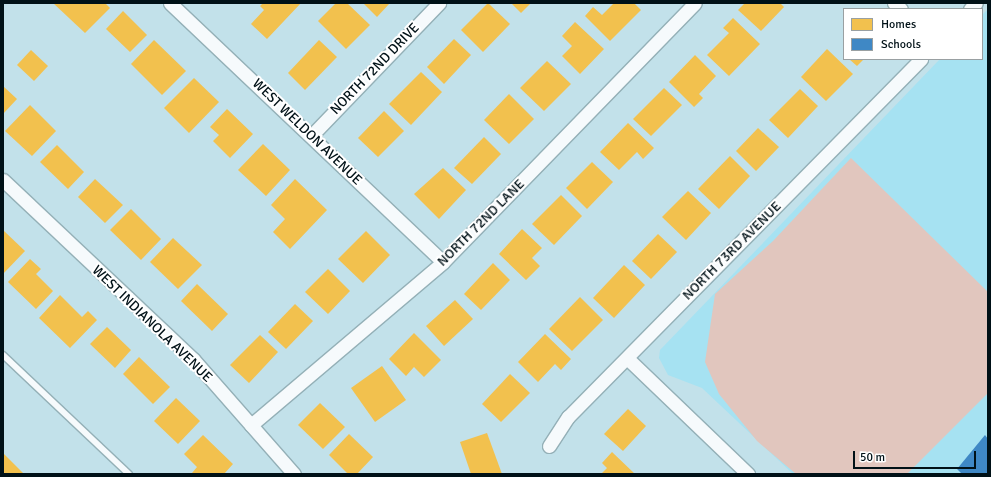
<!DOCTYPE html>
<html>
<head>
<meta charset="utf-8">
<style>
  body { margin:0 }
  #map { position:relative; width:991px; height:477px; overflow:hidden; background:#c2e1ea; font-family:Signika,sans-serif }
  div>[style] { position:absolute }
  .built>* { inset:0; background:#a6e2f2 }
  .green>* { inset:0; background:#e1c6be }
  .homes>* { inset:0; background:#f2c14e }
  .schools>* { inset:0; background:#3f88c5 }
  .roads { filter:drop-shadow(1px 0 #94b0b7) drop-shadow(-1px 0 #94b0b7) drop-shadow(0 1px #94b0b7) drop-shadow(0 -1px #94b0b7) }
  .service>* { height:6px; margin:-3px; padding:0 3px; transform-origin:3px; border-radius:3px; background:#f6fafc }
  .minor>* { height:13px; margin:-6.5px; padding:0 6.5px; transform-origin:6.5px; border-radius:6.5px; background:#f6fafc }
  span { translate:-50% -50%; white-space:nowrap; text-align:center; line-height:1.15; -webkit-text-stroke:4px #fff; paint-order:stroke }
  .street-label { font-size:14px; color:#001117 }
  .frame { position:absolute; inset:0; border:4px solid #001117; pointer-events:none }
  .legend { position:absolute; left:843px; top:8px; width:140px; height:52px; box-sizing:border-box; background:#fff; border:1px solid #99a0a2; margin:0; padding:5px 7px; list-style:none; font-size:12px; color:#001117 }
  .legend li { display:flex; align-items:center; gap:8px; height:20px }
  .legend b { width:20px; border:1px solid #99a0a2 }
  .scale { position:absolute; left:853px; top:451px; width:123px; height:18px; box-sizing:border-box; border:2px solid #001117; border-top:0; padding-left:5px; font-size:12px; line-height:14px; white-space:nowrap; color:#001117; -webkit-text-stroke:3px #fff; paint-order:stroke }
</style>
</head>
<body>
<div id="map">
  <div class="built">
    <i style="clip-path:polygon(988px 9px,988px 474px,793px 474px,702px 388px,668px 375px,659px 358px,660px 350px,940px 59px,982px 59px,982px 15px)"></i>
  </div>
  <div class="green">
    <i style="clip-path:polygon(851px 158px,988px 292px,988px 393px,907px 474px,796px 474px,757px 441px,719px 394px,705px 362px,715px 294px,773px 241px)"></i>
  </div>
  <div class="homes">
    <i style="clip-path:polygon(53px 3px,105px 3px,110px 8px,85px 33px)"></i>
    <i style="clip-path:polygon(263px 3px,301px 3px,267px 39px,251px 24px,264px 10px,260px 6px)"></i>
    <i style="clip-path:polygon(336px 3px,347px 3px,370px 25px,346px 49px,318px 21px)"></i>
    <i style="clip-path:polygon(363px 3px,390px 3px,377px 17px)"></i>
    <i style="clip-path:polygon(488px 3px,510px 24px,483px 52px,461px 30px)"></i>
    <i style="clip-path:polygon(511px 3px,531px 3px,521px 13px)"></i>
    <i style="clip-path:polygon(614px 3px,634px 3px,641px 10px,610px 41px,585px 16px,593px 7px,602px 15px)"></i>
    <i style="clip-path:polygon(745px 3px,780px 3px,784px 7px,761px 31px,738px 10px)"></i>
    <i style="clip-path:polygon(123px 11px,147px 35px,130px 52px,106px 29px)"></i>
    <i style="clip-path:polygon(733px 18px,760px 44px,729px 76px,707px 55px,729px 33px,723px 28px)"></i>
    <i style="clip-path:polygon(575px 22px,604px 49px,580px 74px,562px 56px,572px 46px,562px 36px)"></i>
    <i style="clip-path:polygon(454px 39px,471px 55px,444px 84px,427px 67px)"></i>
    <i style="clip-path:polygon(154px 40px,186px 71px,162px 95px,131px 64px)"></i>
    <i style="clip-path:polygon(319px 40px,337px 57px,305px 90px,288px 73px)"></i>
    <i style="clip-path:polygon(827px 49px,853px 74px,826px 101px,801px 77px)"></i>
    <i style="clip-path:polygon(31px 50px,48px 66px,34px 81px,17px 65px)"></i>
    <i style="clip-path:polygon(695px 55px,716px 76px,699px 94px,703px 98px,694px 107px,669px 82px)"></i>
    <i style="clip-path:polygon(849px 59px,864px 59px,857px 66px)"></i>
    <i style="clip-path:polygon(547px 61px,571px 84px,544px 111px,520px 88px)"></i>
    <i style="clip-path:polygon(421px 72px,442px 92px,411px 125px,389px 104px)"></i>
    <i style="clip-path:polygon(194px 78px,219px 102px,189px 133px,164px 108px)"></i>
    <i style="clip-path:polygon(3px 86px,17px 99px,3px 114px)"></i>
    <i style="clip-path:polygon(664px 88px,682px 105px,651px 136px,633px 119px)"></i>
    <i style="clip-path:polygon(800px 89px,818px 106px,788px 138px,769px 120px)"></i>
    <i style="clip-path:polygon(509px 94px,534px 119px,509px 144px,484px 120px)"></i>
    <i style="clip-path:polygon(30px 105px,56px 131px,32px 156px,5px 131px)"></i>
    <i style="clip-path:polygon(227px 109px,253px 134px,230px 158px,213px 141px,219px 135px,210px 127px)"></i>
    <i style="clip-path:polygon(384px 111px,404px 131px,378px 157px,358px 138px)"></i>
    <i style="clip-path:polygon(628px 123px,654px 148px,643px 159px,637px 152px,619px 170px,600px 152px)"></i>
    <i style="clip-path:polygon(758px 128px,779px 147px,756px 171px,736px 151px)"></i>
    <i style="clip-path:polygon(484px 137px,501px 154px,472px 184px,454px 168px)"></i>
    <i style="clip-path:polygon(263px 144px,290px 170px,266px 196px,238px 170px)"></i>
    <i style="clip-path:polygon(57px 145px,84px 172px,68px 189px,40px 162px)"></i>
    <i style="clip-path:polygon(730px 156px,750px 176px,719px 209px,698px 189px)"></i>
    <i style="clip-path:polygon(592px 162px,613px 182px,587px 209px,566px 188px)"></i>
    <i style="clip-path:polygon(443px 168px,466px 190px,439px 219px,414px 194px)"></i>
    <i style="clip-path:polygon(95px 179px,123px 205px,105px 223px,78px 197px)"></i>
    <i style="clip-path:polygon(295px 179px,327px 210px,290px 249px,273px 232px,285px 219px,271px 205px)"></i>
    <i style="clip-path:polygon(688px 191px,711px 213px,686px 240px,662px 217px)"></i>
    <i style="clip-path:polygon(561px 195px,582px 216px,554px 245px,532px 224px)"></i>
    <i style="clip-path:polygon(131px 209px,161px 239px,141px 260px,110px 230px)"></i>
    <i style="clip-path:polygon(522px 229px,542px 248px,532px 258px,540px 266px,526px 280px,499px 254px)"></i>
    <i style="clip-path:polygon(3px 230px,25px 251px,3px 274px)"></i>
    <i style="clip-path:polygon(366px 231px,390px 255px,363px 283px,338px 259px)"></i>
    <i style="clip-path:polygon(658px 234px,677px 252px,651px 279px,632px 261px)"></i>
    <i style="clip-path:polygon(173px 238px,202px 265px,178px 289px,150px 262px)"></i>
    <i style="clip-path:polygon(30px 259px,41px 269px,36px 274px,53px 291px,36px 309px,8px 282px)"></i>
    <i style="clip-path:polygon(493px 263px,510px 280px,481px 310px,464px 294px)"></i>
    <i style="clip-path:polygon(624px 265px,645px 285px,614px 318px,593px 298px)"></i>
    <i style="clip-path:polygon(328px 269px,350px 291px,328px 314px,305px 292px)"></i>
    <i style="clip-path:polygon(197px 284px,228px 314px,212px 331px,181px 301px)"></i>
    <i style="clip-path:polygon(60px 295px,82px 317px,88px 311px,97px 320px,70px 348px,39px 318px)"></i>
    <i style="clip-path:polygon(580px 297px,603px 320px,572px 351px,549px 329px)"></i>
    <i style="clip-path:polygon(455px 300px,473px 319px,444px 346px,426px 326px)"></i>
    <i style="clip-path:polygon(295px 304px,313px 321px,286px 349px,268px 332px)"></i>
    <i style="clip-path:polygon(107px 327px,131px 350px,115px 368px,90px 344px)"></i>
    <i style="clip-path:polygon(414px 333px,441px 360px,424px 377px,414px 367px,406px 376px,389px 359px)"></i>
    <i style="clip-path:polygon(545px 334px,571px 359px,561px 370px,555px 364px,538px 382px,518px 362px)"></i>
    <i style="clip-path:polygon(260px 335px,278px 352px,249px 383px,230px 365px)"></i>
    <i style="clip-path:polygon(139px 357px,170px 387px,153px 404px,123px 374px)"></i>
    <i style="clip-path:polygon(382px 366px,406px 400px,375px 422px,351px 388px)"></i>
    <i style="clip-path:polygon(510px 374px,530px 393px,501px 422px,482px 404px)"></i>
    <i style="clip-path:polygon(176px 398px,200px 421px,178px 444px,154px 421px)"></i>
    <i style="clip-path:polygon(320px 403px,345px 427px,323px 449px,298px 425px)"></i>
    <i style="clip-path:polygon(628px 409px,646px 426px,623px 451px,604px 434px)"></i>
    <i style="clip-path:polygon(487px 433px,502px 474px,471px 474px,460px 442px)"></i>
    <i style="clip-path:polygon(349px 434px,373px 457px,357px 474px,348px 474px,329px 455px)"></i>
    <i style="clip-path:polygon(203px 435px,233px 464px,224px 474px,192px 473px,197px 467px,184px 454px)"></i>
    <i style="clip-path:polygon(612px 452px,635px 474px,601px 474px,607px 468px,602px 463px)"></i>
    <i style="clip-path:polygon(3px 453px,24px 474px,3px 474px)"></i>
  </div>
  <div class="schools">
    <i style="clip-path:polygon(985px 435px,988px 439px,988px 474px,962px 474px,957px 469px)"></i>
  </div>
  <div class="roads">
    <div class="service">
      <i style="left:3px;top:355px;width:173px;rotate:43.4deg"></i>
    </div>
    <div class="minor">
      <i style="left:170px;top:3px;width:376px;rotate:43.5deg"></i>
      <i style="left:894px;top:3px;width:9px;rotate:41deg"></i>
      <i style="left:970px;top:9px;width:8px;rotate:-45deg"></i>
      <i style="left:311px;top:136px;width:185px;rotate:-46.1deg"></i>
      <i style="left:3px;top:180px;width:261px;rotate:43.3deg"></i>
      <i style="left:193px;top:359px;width:153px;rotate:48.7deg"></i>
      <i style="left:627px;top:358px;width:168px;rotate:43.8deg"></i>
      <i style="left:251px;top:425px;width:252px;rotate:-40.3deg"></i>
      <i style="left:443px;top:262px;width:361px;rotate:-45.8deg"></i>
      <i style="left:549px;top:446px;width:35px;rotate:-57deg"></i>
      <i style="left:568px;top:417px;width:503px;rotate:-45.4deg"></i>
    </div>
  </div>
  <div class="street-label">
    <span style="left:375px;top:69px;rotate:-46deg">NORTH 72ND DRIVE</span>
    <span style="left:307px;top:132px;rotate:44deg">WEST WELDON AVENUE</span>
    <span style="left:481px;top:223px;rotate:-45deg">NORTH 72ND LANE</span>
    <span style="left:732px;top:251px;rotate:-45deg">NORTH 73RD AVENUE</span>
    <span style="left:152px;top:324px;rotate:44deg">WEST INDIANOLA AVENUE</span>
  </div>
  <div class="frame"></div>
  <ul class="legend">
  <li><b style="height:11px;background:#f2c14e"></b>Homes</li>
  <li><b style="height:11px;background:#3f88c5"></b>Schools</li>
  </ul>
  <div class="scale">50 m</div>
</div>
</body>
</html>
